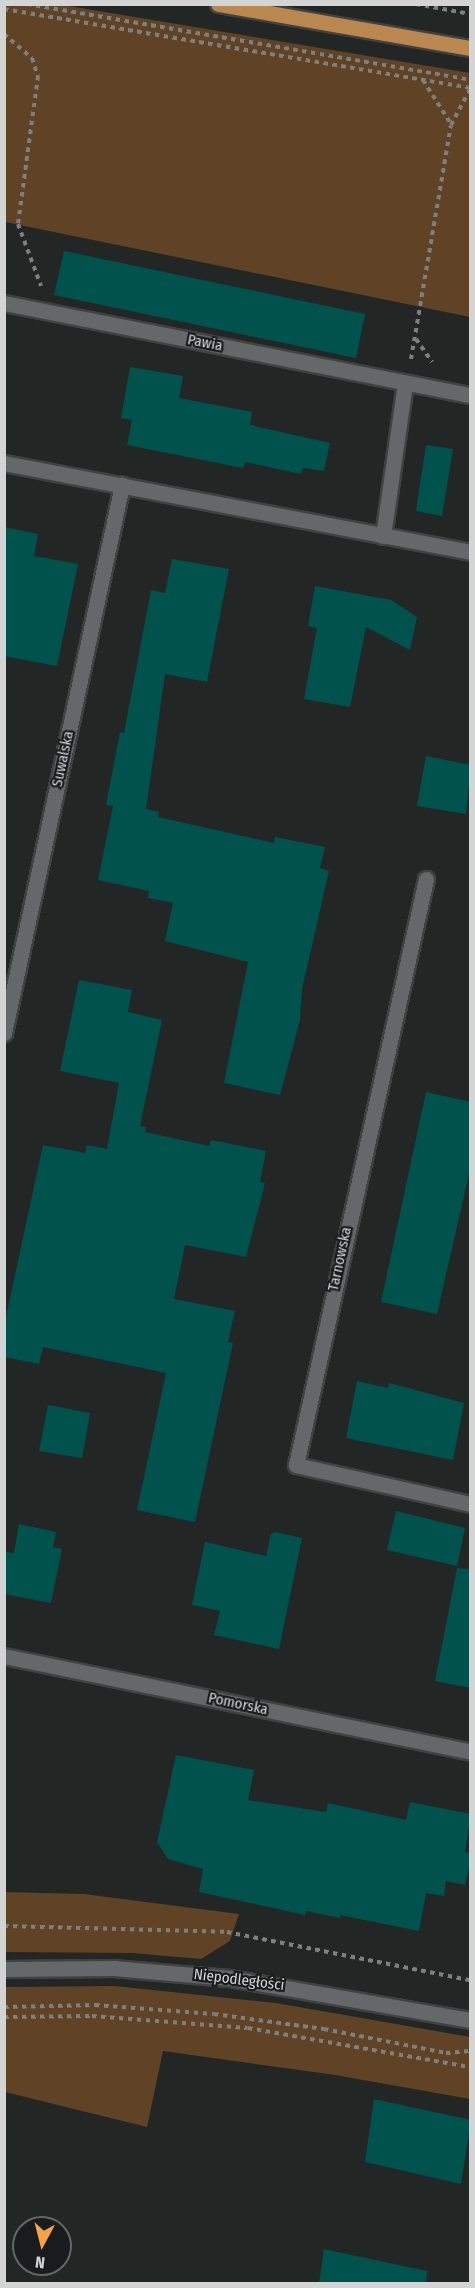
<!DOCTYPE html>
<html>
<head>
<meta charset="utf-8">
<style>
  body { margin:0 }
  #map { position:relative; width:475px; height:2288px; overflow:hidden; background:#222625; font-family:"Fira Sans Condensed",sans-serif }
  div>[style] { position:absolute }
  .green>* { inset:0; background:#604225 }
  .building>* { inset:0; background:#00534c }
  .path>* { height:4px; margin-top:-2px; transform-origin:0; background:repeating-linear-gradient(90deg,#7c807f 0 4.5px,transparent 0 9px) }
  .roads { filter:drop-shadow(2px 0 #3f4241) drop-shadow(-2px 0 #3f4241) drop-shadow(0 2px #3f4241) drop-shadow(0 -2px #3f4241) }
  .minor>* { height:15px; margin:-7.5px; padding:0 7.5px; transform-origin:7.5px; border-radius:7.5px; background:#646868 }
  .major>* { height:15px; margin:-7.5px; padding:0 7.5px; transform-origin:7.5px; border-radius:7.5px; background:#ba884e }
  span { translate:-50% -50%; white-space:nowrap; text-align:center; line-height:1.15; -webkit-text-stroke:4.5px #191c1c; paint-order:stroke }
  .street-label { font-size:15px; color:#d2d5d4 }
  .frame { position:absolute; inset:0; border:6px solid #d2d5d4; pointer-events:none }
  .north { position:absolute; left:12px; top:2216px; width:60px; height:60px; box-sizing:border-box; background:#191c1c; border:2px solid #636666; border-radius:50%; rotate:187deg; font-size:16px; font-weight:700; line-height:24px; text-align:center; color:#d2d5d4 }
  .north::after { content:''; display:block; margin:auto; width:21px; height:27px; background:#f6a247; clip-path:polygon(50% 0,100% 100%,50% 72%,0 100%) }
</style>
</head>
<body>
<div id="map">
  <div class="green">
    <i style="clip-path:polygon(5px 4px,63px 5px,470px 73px,470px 317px,5px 222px)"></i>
    <i style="clip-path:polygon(5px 1892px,84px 1894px,239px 1914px,230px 1941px,201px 1959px,132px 1953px,5px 1952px)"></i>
    <i style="clip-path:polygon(115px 1986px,276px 2003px,470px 2037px,470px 2099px,335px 2075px,163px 2051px,147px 2127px,5px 2092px,5px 1987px)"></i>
  </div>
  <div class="building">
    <i style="clip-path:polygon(64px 251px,365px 314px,356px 358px,54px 295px)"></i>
    <i style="clip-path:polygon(130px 367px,183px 376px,179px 398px,252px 412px,250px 425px,330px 443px,324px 471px,303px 468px,301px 474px,245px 462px,243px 468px,127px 445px,132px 420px,121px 418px)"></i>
    <i style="clip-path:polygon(426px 445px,453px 449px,442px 516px,416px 511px)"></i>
    <i style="clip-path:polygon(4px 527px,38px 534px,34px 556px,78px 564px,57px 666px,4px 656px)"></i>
    <i style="clip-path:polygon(172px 559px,229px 569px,207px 682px,165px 674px,146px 809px,159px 812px,158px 817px,274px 843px,275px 837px,325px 847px,320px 868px,329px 871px,302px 989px,300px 1020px,280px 1095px,224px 1083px,248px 962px,165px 941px,173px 903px,148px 898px,149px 891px,98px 880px,113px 806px,106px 805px,120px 732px,124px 733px,151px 590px,165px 593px)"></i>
    <i style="clip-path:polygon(315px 586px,391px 600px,417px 617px,410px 650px,366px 627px,350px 707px,304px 699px,317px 628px,308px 626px)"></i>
    <i style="clip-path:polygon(426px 756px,471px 765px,466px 814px,417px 806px)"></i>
    <i style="clip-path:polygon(79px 980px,132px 990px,128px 1012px,162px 1020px,140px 1126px,146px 1127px,145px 1132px,209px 1146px,211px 1140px,266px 1151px,260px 1182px,265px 1183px,246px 1257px,185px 1245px,174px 1299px,235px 1311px,228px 1342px,233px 1343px,195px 1522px,137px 1510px,166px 1373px,43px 1347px,39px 1364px,4px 1357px,4px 1326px,43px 1145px,85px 1153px,87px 1145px,107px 1149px,119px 1083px,60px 1071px)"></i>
    <i style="clip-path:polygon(426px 1092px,471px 1102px,471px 1165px,437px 1314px,381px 1302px)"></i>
    <i style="clip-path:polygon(357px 1381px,388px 1388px,389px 1383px,464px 1403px,453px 1460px,346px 1438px)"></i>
    <i style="clip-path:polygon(48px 1405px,90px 1413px,82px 1458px,39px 1451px)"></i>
    <i style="clip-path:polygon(396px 1511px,465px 1528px,457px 1566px,387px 1550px)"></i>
    <i style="clip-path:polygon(19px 1524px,56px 1532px,53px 1547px,62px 1549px,51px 1603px,4px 1594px,4px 1552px,14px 1553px)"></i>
    <i style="clip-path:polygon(275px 1532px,302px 1538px,279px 1649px,214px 1635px,220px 1611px,192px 1605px,205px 1542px,266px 1556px,271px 1534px)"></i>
    <i style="clip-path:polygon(457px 1568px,471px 1569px,471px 1688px,435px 1681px)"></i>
    <i style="clip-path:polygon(176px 1755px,254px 1770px,248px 1800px,326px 1812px,328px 1803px,406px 1820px,410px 1802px,471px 1814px,465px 1852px,471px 1853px,471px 1860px,465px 1885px,446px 1881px,444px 1896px,426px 1893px,419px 1931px,340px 1915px,340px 1918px,306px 1911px,305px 1915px,199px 1892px,203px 1869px,168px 1859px,157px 1842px)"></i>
    <i style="clip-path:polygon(374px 2099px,471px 2120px,461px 2184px,365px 2162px)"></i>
    <i style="clip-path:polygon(324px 2249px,427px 2271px,426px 2283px,319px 2283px)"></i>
  </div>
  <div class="path">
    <i style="left:27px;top:4px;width:449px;rotate:9.7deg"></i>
    <i style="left:416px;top:4px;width:55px;rotate:10.5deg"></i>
    <i style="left:4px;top:9px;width:473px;rotate:9.6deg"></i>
    <i style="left:4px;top:34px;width:37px;rotate:41deg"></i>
    <i style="left:32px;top:58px;width:19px;rotate:72deg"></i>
    <i style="left:38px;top:76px;width:149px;rotate:97.7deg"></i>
    <i style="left:18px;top:224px;width:66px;rotate:69.6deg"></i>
    <i style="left:423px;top:80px;width:52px;rotate:57.5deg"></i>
    <i style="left:416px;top:339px;width:28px;rotate:55deg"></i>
    <i style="left:411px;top:359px;width:237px;rotate:-80.3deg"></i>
    <i style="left:451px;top:125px;width:41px;rotate:-62.2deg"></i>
    <i style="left:4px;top:1926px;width:223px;rotate:1.5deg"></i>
    <i style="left:227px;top:1932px;width:248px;rotate:11.2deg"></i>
    <i style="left:4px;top:2007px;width:91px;rotate:-1.3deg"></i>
    <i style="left:95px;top:2005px;width:119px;rotate:4.3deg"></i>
    <i style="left:214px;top:2014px;width:111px;rotate:7.8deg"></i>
    <i style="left:324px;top:2029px;width:124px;rotate:11.1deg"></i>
    <i style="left:446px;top:2053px;width:24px;rotate:-5deg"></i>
    <i style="left:4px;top:2017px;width:88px;rotate:-0.7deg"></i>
    <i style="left:92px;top:2016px;width:156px;rotate:4.4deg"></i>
    <i style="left:248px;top:2028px;width:225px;rotate:10deg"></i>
  </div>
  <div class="roads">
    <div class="minor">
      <i style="left:4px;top:303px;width:475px;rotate:11.2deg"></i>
      <i style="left:4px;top:463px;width:474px;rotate:10.8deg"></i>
      <i style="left:383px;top:536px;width:154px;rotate:-81.8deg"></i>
      <i style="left:426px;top:879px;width:600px;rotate:102.51deg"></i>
      <i style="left:296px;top:1465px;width:178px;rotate:12.6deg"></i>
      <i style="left:4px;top:1033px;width:561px;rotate:-77.85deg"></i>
      <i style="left:4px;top:1656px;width:476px;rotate:11.6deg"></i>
      <i style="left:4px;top:1969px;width:109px;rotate:-0.5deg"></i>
      <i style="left:113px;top:1968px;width:116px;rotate:4.9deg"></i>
      <i style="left:229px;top:1978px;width:245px;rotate:9.9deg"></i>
    </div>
    <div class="major">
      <i style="left:218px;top:4px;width:256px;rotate:9.9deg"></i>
    </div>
  </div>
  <div class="street-label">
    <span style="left:205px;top:343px;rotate:11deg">Pawia</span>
    <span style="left:63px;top:759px;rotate:-78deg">Suwalska</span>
    <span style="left:340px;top:1259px;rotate:-78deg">Tarnowska</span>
    <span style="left:238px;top:1704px;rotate:12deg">Pomorska</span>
    <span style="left:239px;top:1980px;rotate:7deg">Niepodległości</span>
  </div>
  <div class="frame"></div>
  <div class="north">N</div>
</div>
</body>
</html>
